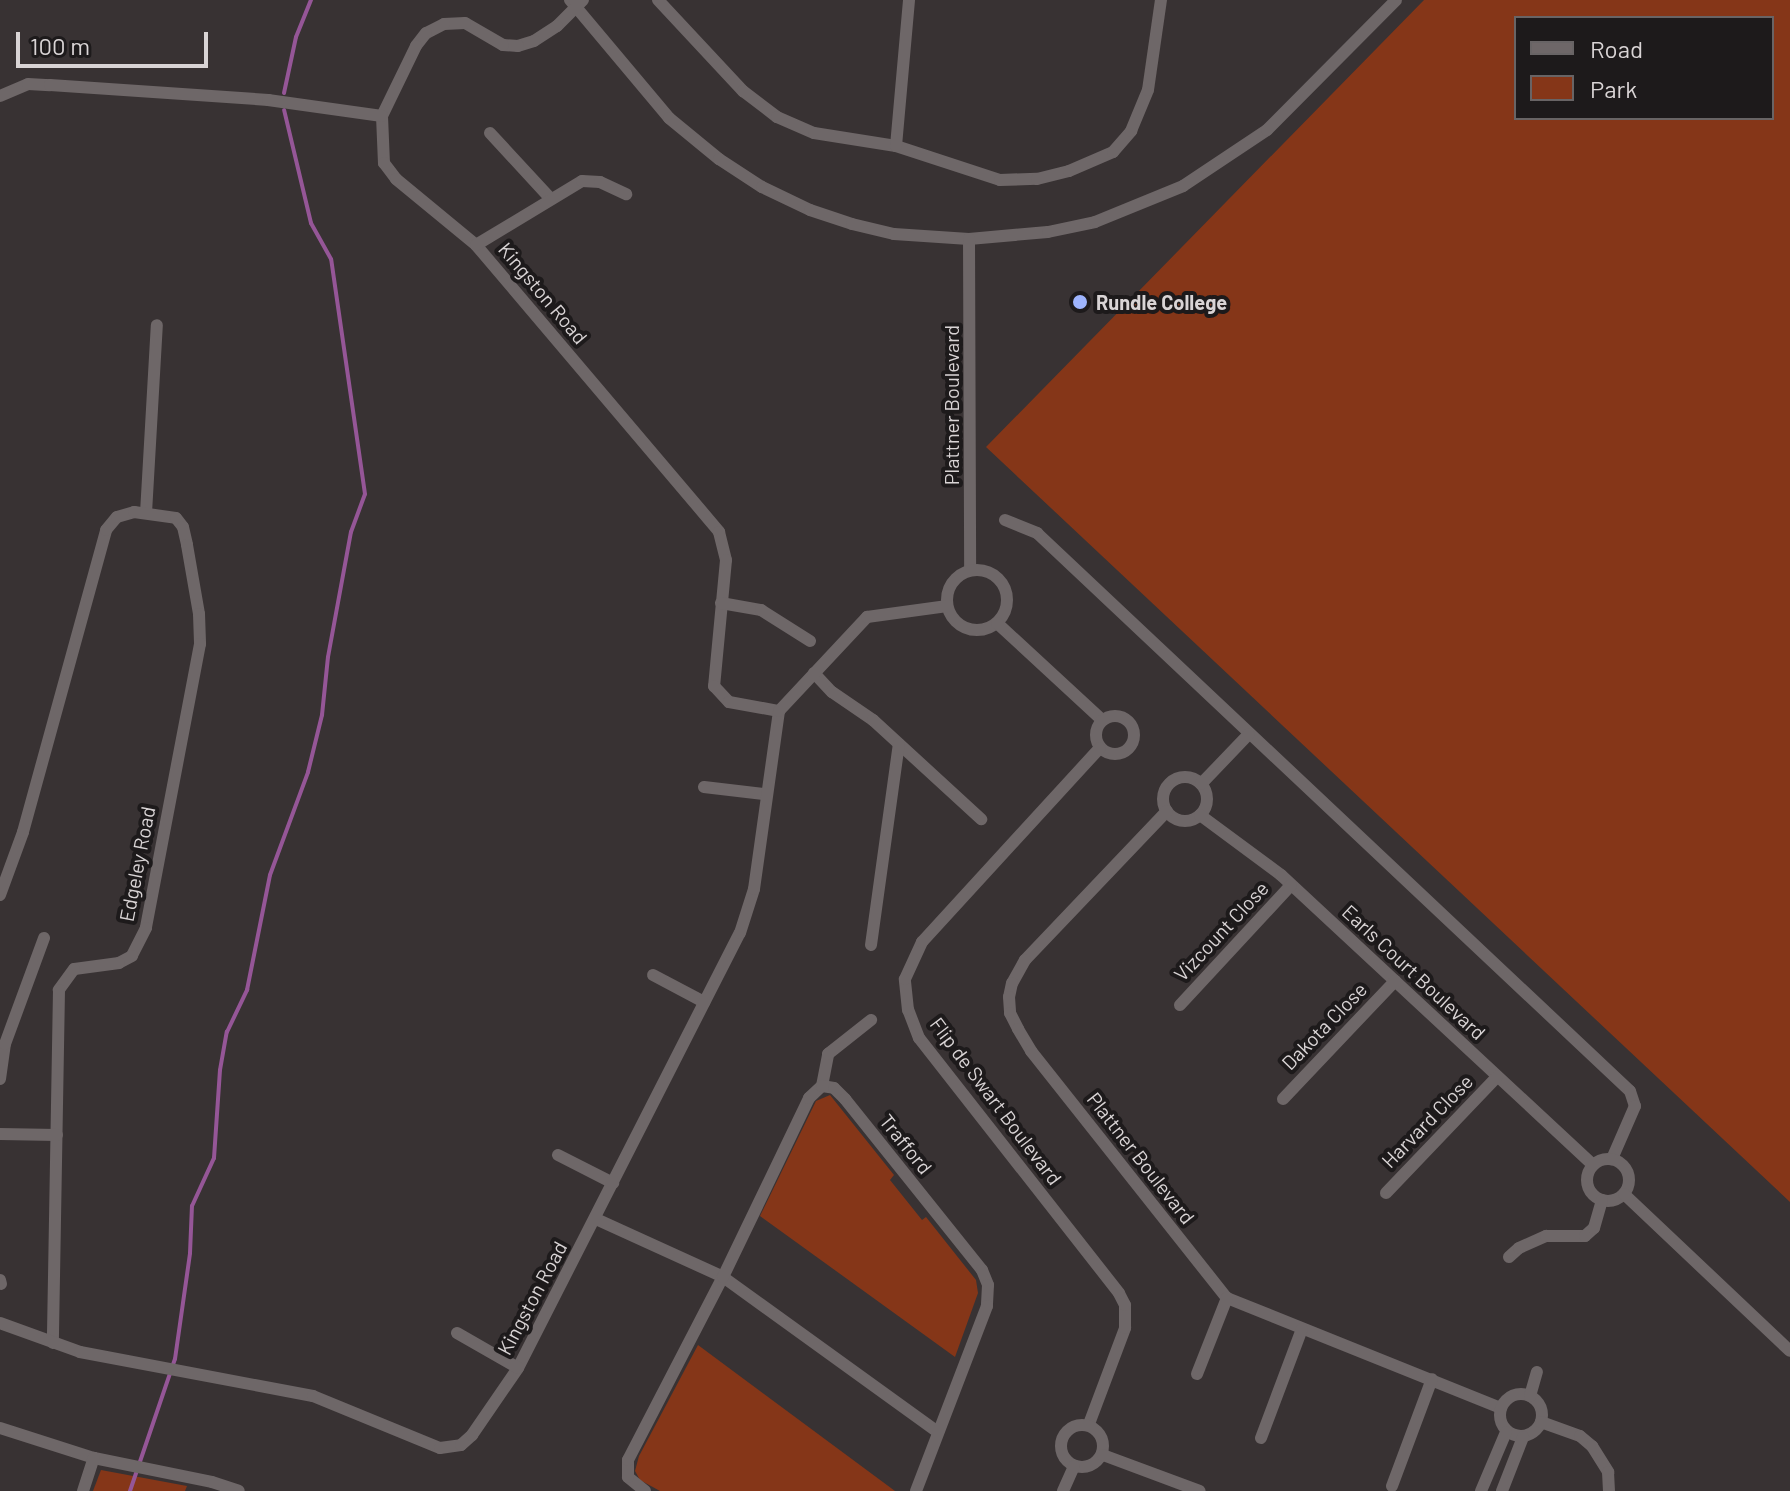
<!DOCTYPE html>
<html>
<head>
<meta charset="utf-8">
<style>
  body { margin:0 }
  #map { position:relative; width:1790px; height:1491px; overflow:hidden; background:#383233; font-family:Barlow,sans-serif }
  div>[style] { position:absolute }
  .green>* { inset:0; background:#853618 }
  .stream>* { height:4px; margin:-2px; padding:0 2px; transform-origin:2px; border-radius:2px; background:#955697 }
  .minor>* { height:12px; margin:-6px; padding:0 6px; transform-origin:6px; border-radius:6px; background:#6e6768 }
  .minor>.ring { margin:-6px; padding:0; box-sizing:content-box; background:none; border:12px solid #6e6768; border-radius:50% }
  .dots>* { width:22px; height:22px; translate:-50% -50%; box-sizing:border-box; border:4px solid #1d1a1b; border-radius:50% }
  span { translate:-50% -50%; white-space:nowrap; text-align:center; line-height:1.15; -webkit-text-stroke:8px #1d1a1b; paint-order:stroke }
  .street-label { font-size:20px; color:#d9d4d5 }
  .poi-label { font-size:20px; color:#d9d4d5; font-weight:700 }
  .left { translate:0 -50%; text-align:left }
  .legend { position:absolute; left:1514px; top:16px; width:260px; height:104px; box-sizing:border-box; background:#1d1a1b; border:2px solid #686465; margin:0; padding:10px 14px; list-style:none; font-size:24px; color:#d9d4d5 }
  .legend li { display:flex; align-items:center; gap:16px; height:40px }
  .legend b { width:40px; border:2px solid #686465 }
  .scale { position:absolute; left:16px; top:32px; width:192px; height:36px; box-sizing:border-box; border:4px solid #d9d4d5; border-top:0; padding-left:10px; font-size:24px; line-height:28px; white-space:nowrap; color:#d9d4d5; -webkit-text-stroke:6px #1d1a1b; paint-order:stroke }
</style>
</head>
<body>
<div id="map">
  <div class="green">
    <i style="clip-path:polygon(evenodd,1424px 0,1790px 0,1790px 1202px,986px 447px,1424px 0,1516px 18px,1772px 18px,1772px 118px,1516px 118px,1516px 18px)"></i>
    <i style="clip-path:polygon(830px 1095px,894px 1175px,890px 1180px,922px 1220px,926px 1217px,976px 1280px,978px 1293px,955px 1357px,760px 1216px,816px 1101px)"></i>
    <i style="clip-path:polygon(698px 1345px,895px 1491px,660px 1491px,640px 1480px,635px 1471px,639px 1456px)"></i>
    <i style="clip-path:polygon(101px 1470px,187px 1486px,185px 1491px,93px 1491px)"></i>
  </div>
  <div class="stream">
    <i style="left:284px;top:93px;width:57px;rotate:-77.9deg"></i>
    <i style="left:296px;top:37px;width:40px;rotate:-68deg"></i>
    <i style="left:130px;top:1491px;width:139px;rotate:-71.2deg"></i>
    <i style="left:175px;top:1359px;width:107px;rotate:-81.9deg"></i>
    <i style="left:190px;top:1253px;width:47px;rotate:-87.6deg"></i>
    <i style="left:192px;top:1206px;width:53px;rotate:-65.4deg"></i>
    <i style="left:214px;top:1158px;width:88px;rotate:-86.1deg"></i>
    <i style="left:220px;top:1070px;width:39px;rotate:-80deg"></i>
    <i style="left:227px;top:1032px;width:47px;rotate:-64.5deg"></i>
    <i style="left:247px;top:990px;width:117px;rotate:-78.7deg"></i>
    <i style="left:270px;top:875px;width:110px;rotate:-69.7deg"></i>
    <i style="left:308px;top:772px;width:59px;rotate:-76.2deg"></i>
    <i style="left:322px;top:715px;width:58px;rotate:-84.1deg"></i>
    <i style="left:328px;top:657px;width:127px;rotate:-79.6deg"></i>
    <i style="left:351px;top:532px;width:40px;rotate:-69.8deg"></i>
    <i style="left:365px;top:494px;width:237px;rotate:-98.2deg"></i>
    <i style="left:331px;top:259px;width:41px;rotate:-119.1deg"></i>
    <i style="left:311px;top:223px;width:116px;rotate:-103.4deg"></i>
  </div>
  <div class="minor">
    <i style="left:570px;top:0;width:154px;rotate:50deg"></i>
    <i style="left:669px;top:118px;width:65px;rotate:39.4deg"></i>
    <i style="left:719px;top:159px;width:51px;rotate:33.1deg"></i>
    <i style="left:762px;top:187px;width:53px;rotate:25.6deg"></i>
    <i style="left:810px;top:210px;width:44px;rotate:18.4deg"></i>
    <i style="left:852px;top:224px;width:43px;rotate:13.4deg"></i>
    <i style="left:894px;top:234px;width:75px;rotate:3.8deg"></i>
    <i style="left:969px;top:239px;width:79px;rotate:-5.1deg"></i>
    <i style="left:1048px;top:232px;width:48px;rotate:-12deg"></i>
    <i style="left:1095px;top:222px;width:95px;rotate:-22.2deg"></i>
    <i style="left:1183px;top:186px;width:101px;rotate:-33.7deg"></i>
    <i style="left:1267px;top:130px;width:183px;rotate:-45.2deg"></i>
    <i style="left:583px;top:0;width:37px;rotate:135deg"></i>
    <i style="left:557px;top:26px;width:27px;rotate:147deg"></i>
    <i style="left:534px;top:41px;width:17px;rotate:163deg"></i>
    <i style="left:518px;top:46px;width:15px;rotate:-176deg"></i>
    <i style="left:503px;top:45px;width:44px;rotate:-149.9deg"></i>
    <i style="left:465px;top:23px;width:21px;rotate:177deg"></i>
    <i style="left:444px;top:24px;width:20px;rotate:153deg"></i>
    <i style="left:426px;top:33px;width:16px;rotate:128deg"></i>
    <i style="left:416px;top:46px;width:78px;rotate:115.9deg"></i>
    <i style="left:382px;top:116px;width:47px;rotate:87.6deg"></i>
    <i style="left:384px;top:163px;width:20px;rotate:53deg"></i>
    <i style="left:396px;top:179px;width:104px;rotate:39.5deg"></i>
    <i style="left:476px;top:245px;width:376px;rotate:49.7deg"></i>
    <i style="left:719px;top:532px;width:29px;rotate:76deg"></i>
    <i style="left:726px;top:560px;width:127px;rotate:95.4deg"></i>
    <i style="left:714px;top:686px;width:22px;rotate:47deg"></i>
    <i style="left:729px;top:702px;width:51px;rotate:10.2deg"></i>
    <i style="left:658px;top:0;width:125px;rotate:47deg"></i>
    <i style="left:743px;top:91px;width:43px;rotate:37.4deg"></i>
    <i style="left:777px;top:117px;width:40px;rotate:23.4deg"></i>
    <i style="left:814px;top:133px;width:83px;rotate:9deg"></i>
    <i style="left:896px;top:146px;width:109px;rotate:18.1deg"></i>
    <i style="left:1000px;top:180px;width:37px;rotate:-2deg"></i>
    <i style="left:1037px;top:179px;width:33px;rotate:-14deg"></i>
    <i style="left:1069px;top:171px;width:48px;rotate:-23.4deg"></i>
    <i style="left:1113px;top:152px;width:28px;rotate:-49deg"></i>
    <i style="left:1131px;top:131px;width:44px;rotate:-67.5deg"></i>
    <i style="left:1148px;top:90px;width:91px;rotate:-81.8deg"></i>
    <i style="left:0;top:96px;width:30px;rotate:-23deg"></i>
    <i style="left:28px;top:84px;width:22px;rotate:3deg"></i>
    <i style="left:50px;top:85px;width:219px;rotate:3.9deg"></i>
    <i style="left:268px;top:100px;width:115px;rotate:8deg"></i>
    <i style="left:490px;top:133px;width:90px;rotate:47.3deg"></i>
    <i style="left:896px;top:146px;width:147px;rotate:-84.9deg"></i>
    <i style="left:969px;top:239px;width:331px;rotate:89.8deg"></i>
    <i style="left:476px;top:245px;width:124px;rotate:-31.1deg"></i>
    <i style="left:582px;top:181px;width:18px;rotate:3deg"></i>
    <i style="left:600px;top:182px;width:29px;rotate:25deg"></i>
    <i style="left:146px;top:513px;width:188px;rotate:-86.7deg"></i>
    <i style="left:1005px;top:520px;width:35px;rotate:22deg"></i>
    <i style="left:1037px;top:533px;width:814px;rotate:43.26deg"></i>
    <i style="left:1630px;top:1091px;width:16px;rotate:72deg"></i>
    <i style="left:1635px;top:1106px;width:58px;rotate:113.5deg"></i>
    <i class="ring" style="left:947px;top:570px;width:48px;height:48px"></i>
    <i style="left:721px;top:603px;width:41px;rotate:9.9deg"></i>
    <i style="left:761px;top:610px;width:58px;rotate:32.3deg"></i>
    <i style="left:997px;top:623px;width:143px;rotate:42.7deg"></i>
    <i style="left:814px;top:673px;width:26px;rotate:47deg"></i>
    <i style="left:832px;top:692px;width:50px;rotate:34.3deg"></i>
    <i style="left:873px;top:720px;width:147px;rotate:42.5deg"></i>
    <i class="ring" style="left:1096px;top:716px;width:26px;height:26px"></i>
    <i class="ring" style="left:1163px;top:777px;width:32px;height:32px"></i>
    <i style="left:1201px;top:784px;width:69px;rotate:-46.2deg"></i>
    <i style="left:704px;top:787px;width:60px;rotate:6.7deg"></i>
    <i style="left:1167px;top:811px;width:206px;rotate:133.6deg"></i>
    <i style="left:1025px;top:960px;width:26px;rotate:119deg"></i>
    <i style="left:1012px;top:983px;width:14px;rotate:102deg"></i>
    <i style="left:1009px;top:997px;width:16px;rotate:86deg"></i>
    <i style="left:1010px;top:1013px;width:18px;rotate:63deg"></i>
    <i style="left:1018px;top:1029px;width:26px;rotate:59deg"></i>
    <i style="left:1031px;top:1051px;width:315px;rotate:51.6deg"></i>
    <i style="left:1227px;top:1298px;width:295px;rotate:21.9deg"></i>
    <i style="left:1200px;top:815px;width:101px;rotate:36.5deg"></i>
    <i style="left:1281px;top:875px;width:426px;rotate:42.9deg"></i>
    <i style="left:0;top:895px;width:67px;rotate:-69.9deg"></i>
    <i style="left:23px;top:832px;width:313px;rotate:-74.6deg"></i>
    <i style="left:106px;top:530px;width:17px;rotate:-50deg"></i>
    <i style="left:117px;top:517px;width:18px;rotate:-16deg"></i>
    <i style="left:134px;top:512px;width:42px;rotate:8.1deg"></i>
    <i style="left:176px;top:518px;width:11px;rotate:52deg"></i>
    <i style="left:183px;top:527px;width:18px;rotate:77deg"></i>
    <i style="left:187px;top:545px;width:70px;rotate:80.1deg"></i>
    <i style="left:199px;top:614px;width:30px;rotate:88deg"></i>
    <i style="left:200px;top:644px;width:289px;rotate:100.8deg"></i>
    <i style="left:146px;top:928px;width:31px;rotate:117deg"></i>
    <i style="left:132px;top:956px;width:15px;rotate:152deg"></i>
    <i style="left:119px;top:963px;width:45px;rotate:172.4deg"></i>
    <i style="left:74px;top:969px;width:26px;rotate:126deg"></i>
    <i style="left:59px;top:990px;width:353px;rotate:91deg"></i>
    <i style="left:871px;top:945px;width:203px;rotate:-82.1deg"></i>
    <i style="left:653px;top:975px;width:58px;rotate:27.9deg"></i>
    <i style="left:1180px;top:1005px;width:163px;rotate:-47.2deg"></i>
    <i style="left:0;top:1079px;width:35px;rotate:-82deg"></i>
    <i style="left:5px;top:1044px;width:113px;rotate:-69.8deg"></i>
    <i style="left:822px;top:1086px;width:33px;rotate:-79deg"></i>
    <i style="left:828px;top:1054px;width:55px;rotate:-38.3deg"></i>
    <i style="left:1283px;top:1099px;width:163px;rotate:-46.5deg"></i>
    <i style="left:0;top:1134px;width:57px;rotate:1deg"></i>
    <i style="left:558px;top:1155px;width:62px;rotate:27deg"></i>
    <i class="ring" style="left:1587px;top:1159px;width:30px;height:30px"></i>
    <i style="left:1386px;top:1193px;width:161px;rotate:-46.3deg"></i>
    <i style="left:1624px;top:1194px;width:228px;rotate:43.4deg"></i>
    <i style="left:596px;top:1219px;width:140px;rotate:24.5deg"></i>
    <i style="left:723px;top:1277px;width:265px;rotate:35.8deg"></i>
    <i style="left:1509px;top:1257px;width:13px;rotate:-42deg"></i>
    <i style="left:1519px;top:1248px;width:30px;rotate:-24deg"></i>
    <i style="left:1546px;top:1236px;width:39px"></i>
    <i style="left:1585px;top:1236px;width:12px;rotate:-42deg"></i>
    <i style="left:1594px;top:1228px;width:29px;rotate:-74deg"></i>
    <i style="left:0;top:1280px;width:4px;rotate:76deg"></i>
    <i style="left:0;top:1323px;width:85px;rotate:19.9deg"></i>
    <i style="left:80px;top:1352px;width:237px;rotate:10.7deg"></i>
    <i style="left:313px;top:1396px;width:137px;rotate:22.3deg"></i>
    <i style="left:440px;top:1448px;width:21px;rotate:-8deg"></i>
    <i style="left:461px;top:1445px;width:15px;rotate:-42deg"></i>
    <i style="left:472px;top:1435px;width:81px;rotate:-55.5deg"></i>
    <i style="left:518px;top:1368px;width:488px;rotate:-63deg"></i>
    <i style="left:740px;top:933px;width:46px;rotate:-72.3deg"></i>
    <i style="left:754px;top:889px;width:180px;rotate:-82deg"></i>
    <i style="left:779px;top:711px;width:129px;rotate:-46.9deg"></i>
    <i style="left:867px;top:617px;width:81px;rotate:-7.8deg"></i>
    <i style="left:457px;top:1333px;width:70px;rotate:29.8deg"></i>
    <i style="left:1197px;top:1374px;width:82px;rotate:-68.5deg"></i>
    <i class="ring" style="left:1500px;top:1394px;width:30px;height:30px"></i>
    <i style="left:1530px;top:1396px;width:25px;rotate:-74deg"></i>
    <i style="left:1541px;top:1422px;width:41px;rotate:19.7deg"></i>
    <i style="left:1580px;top:1436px;width:16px;rotate:40deg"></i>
    <i style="left:1592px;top:1446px;width:31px;rotate:58deg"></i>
    <i style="left:1608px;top:1472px;width:19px;rotate:87deg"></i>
    <i style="left:1089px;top:1424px;width:103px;rotate:-69.4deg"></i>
    <i style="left:1125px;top:1328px;width:23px;rotate:-90deg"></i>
    <i style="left:1125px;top:1305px;width:13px;rotate:-117deg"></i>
    <i style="left:1119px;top:1293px;width:324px;rotate:-128.1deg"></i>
    <i style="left:919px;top:1038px;width:30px;rotate:-111deg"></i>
    <i style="left:908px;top:1010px;width:31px;rotate:-96deg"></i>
    <i style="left:905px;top:979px;width:41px;rotate:-65.3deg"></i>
    <i style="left:922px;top:942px;width:263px;rotate:-47.5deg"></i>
    <i class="ring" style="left:1061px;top:1425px;width:30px;height:30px"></i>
    <i style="left:0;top:1428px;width:99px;rotate:17.7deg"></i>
    <i style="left:94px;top:1458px;width:120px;rotate:11.5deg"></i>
    <i style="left:212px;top:1482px;width:28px;rotate:18deg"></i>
    <i style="left:1261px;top:1438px;width:116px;rotate:-69.4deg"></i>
    <i style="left:1103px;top:1455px;width:103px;rotate:20.4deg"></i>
    <i style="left:1392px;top:1486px;width:114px;rotate:-69.5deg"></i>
    <i style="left:83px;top:1491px;width:35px;rotate:-72deg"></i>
    <i style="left:645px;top:1491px;width:22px;rotate:-141deg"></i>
    <i style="left:628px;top:1477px;width:17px;rotate:-90deg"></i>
    <i style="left:628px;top:1460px;width:206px;rotate:-62.6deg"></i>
    <i style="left:723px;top:1277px;width:199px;rotate:-64.3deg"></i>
    <i style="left:809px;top:1098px;width:18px;rotate:-43deg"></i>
    <i style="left:822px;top:1086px;width:12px;rotate:9deg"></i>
    <i style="left:834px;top:1088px;width:16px;rotate:45deg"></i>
    <i style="left:845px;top:1099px;width:219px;rotate:51.3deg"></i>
    <i style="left:982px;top:1270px;width:16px;rotate:68deg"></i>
    <i style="left:988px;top:1285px;width:21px;rotate:93deg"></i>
    <i style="left:987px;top:1306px;width:198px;rotate:111deg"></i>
    <i style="left:1063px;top:1491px;width:27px;rotate:-66deg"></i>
    <i style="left:1481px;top:1491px;width:64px;rotate:-67deg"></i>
    <i style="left:1502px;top:1491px;width:58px;rotate:-68.7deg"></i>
  </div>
  <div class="dots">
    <i style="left:1080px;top:302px;background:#9eb4fd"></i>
  </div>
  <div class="street-label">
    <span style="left:543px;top:293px;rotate:50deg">Kingston Road</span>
    <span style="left:951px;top:405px;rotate:-90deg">Plattner Boulevard</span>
    <span style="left:137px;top:864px;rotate:-79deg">Edgeley Road</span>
    <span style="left:1221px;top:931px;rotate:-47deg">Vizcount Close</span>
    <span style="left:1414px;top:972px;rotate:43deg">Earls Court Boulevard</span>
    <span style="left:1324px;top:1026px;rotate:-46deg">Dakota Close</span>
    <span style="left:996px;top:1101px;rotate:53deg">Flip de Swart Boulevard</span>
    <span style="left:1427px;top:1121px;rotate:-46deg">Harvard Close</span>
    <span style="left:906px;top:1144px;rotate:51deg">Trafford</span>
    <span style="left:1141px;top:1158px;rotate:52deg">Plattner Boulevard</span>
    <span style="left:532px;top:1298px;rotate:-62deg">Kingston Road</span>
  </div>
  <div class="poi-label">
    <span class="left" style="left:1096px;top:302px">Rundle College</span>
  </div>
  <ul class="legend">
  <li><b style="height:10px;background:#6e6768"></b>Road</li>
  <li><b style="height:22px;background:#853618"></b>Park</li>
  </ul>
  <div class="scale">100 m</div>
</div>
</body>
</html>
